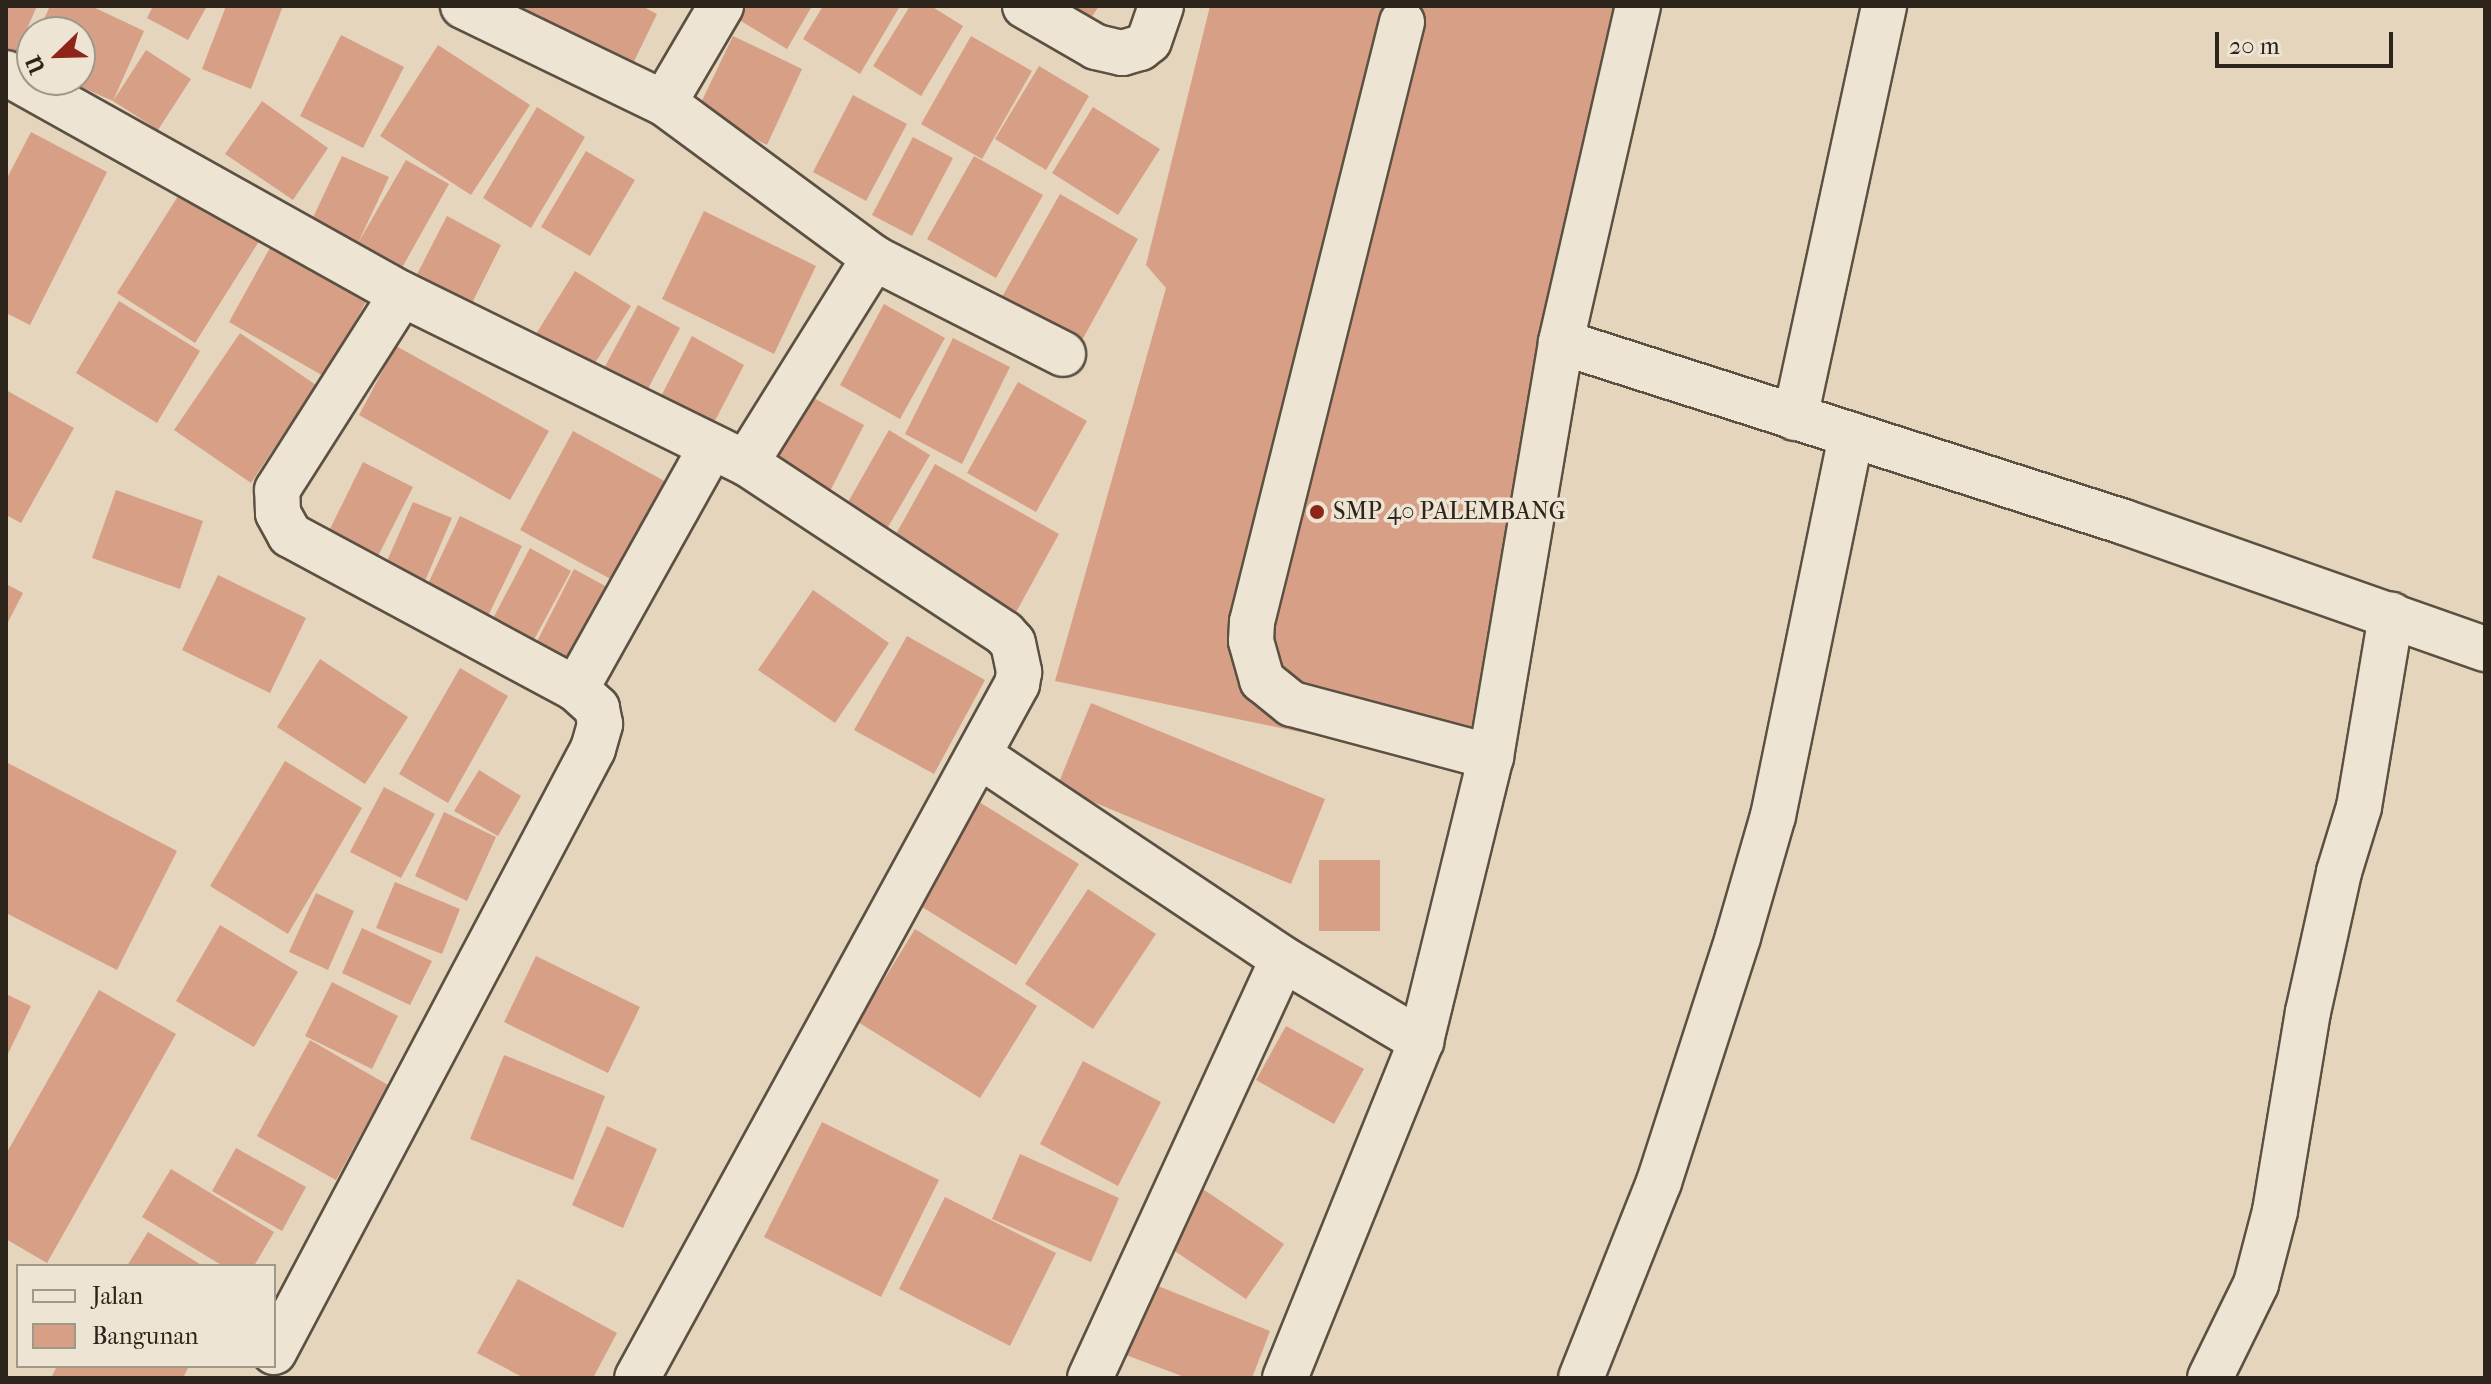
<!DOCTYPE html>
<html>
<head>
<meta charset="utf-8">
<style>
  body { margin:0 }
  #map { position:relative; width:2491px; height:1384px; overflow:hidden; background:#e4d5bc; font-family:"IM FELL French Canon",serif }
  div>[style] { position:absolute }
  .building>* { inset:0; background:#d89f87 }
  .roads { filter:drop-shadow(2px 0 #5b5143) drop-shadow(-2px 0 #5b5143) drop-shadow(0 2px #5b5143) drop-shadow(0 -2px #5b5143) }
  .minor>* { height:44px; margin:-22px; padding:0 22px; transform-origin:22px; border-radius:22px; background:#ede4d3 }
  .dots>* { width:22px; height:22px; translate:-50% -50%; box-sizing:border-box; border:4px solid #ede4d3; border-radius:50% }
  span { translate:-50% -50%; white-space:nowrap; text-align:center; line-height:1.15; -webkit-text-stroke:7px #ede4d3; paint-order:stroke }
  .poi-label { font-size:24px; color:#2d251b }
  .left { translate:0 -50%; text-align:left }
  .frame { position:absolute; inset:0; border:8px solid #2d251b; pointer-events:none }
  .legend { position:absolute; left:16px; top:1264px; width:260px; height:104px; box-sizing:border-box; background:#ede4d3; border:2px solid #a09889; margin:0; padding:10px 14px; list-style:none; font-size:24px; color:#2d251b }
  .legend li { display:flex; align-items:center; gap:16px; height:40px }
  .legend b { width:40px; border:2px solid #a09889 }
  .north { position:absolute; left:16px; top:16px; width:80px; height:80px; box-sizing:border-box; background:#ede4d3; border:2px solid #a09889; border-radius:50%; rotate:247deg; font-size:22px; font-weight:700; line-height:32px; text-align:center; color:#2d251b }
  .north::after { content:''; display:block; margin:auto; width:28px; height:36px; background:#8f2418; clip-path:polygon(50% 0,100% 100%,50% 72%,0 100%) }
  .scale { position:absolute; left:2215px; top:32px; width:178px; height:36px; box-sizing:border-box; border:4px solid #2d251b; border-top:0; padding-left:10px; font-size:24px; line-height:28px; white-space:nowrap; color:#2d251b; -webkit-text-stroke:6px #ede4d3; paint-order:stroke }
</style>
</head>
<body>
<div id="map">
  <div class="building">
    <i style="clip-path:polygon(6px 6px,37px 6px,15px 56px,6px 52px)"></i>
    <i style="clip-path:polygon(50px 6px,91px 6px,144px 31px,113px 101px,65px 80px,80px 80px,80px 32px,38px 32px)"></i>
    <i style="clip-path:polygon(153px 6px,207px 6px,188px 40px,147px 18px)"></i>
    <i style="clip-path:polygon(226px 6px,283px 6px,251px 89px,202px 69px)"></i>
    <i style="clip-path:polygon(476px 6px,642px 6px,657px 14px,625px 80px)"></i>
    <i style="clip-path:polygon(737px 6px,812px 6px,787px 49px,731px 15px)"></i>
    <i style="clip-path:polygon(823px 6px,900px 6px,860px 74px,803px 39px)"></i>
    <i style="clip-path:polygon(910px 6px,931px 6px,963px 26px,921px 96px,873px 66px)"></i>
    <i style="clip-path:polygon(1060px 6px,1099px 6px,1087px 24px)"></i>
    <i style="clip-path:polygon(1210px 6px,1638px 6px,1487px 771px,1055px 681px,1166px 288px,1146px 265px)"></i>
    <i style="clip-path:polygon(341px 35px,404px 67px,363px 148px,300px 116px)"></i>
    <i style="clip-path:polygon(733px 36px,802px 69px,767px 145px,697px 111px)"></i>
    <i style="clip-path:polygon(971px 36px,1032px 71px,982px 159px,921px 124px)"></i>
    <i style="clip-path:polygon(438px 45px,530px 105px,471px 195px,380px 136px)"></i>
    <i style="clip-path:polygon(146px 50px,191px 79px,158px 130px,113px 101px)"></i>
    <i style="clip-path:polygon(1039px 66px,1089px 96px,1046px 170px,995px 139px)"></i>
    <i style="clip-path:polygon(853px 95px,907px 124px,866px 201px,813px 172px)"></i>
    <i style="clip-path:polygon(262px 101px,328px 148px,293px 200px,225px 154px)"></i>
    <i style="clip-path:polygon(537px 107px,585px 137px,531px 228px,483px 198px)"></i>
    <i style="clip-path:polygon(1093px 107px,1160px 149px,1118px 215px,1052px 173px)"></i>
    <i style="clip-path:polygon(31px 132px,107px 172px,30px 325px,6px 313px,6px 180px)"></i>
    <i style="clip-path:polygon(913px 137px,953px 158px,912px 236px,872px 215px)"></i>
    <i style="clip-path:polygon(586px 151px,635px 180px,590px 256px,541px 227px)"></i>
    <i style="clip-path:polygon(342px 156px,389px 177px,358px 243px,406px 160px,449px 184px,399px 273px,309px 226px)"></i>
    <i style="clip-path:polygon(974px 156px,1043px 195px,996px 278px,927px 239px)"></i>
    <i style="clip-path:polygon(185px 185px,263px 235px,195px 343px,117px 293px)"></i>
    <i style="clip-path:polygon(1060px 194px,1138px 239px,1081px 342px,1002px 297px)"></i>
    <i style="clip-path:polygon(704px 211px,816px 266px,774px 354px,662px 299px)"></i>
    <i style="clip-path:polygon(447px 216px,501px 245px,470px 307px,415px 278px)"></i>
    <i style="clip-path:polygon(271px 246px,367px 300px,325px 377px,229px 322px)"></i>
    <i style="clip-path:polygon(575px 271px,631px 306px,583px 382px,528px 347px)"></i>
    <i style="clip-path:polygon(119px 301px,200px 351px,157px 423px,76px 373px)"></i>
    <i style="clip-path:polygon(884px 304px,945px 338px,900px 419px,840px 385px)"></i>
    <i style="clip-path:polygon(638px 305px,680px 328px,643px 398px,601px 374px)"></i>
    <i style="clip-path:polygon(240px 333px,316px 385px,251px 483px,174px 430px)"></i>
    <i style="clip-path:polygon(692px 336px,744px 365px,707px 436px,655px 408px)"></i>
    <i style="clip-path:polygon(953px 338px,1010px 367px,962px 464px,905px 434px)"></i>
    <i style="clip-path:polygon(396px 346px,549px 431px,510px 500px,359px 415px)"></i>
    <i style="clip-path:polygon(1018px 382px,1087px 421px,1036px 512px,967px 473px)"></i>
    <i style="clip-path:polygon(795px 388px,864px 425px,828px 495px,759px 458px)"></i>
    <i style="clip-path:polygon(6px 390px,74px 428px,21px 523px,6px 515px)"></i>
    <i style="clip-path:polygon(889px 430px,930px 455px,884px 534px,843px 511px)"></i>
    <i style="clip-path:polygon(573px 431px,668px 483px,616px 582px,520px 530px)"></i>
    <i style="clip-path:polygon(363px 462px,413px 487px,376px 560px,327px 535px)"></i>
    <i style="clip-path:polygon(935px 464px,1059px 534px,1015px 614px,891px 543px)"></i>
    <i style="clip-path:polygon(116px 490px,203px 521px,180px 589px,92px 558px)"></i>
    <i style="clip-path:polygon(413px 502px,452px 518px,422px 588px,383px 570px)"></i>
    <i style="clip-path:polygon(460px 516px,522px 546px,486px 620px,425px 590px)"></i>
    <i style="clip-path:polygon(530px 548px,571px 571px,529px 649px,488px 628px)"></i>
    <i style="clip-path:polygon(574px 569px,620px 594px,576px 680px,529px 657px)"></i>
    <i style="clip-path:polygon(218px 575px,306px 618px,270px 693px,182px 650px)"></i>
    <i style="clip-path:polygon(6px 584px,23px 593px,6px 626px)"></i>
    <i style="clip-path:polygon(813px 590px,889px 643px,835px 723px,758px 670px)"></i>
    <i style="clip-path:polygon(907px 636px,985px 680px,934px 774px,854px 730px)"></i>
    <i style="clip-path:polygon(320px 659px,408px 717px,365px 784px,277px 727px)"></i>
    <i style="clip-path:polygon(460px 668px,508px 696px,448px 803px,399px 774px)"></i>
    <i style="clip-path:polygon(1091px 703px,1325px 799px,1291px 884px,1057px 787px)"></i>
    <i style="clip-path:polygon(285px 761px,362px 808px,288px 934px,210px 886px)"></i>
    <i style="clip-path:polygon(6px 762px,177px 851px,117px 970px,6px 913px)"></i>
    <i style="clip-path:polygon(479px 770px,521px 796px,498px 836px,454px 811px)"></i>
    <i style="clip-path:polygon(384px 787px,435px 814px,401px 878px,350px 852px)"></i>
    <i style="clip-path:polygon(976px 800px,1079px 864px,1016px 965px,914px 902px)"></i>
    <i style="clip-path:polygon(444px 812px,496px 837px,467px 901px,415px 876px)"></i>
    <i style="clip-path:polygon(1319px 860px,1380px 860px,1380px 931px,1319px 931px)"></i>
    <i style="clip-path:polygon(395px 882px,460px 909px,442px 954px,376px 928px)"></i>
    <i style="clip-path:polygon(1088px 889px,1156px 934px,1093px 1029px,1025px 984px)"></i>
    <i style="clip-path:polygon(316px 893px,354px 911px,328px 970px,289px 952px)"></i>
    <i style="clip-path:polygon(220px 925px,298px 972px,254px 1047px,176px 1001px)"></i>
    <i style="clip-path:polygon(362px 928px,432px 961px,410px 1005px,342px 973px)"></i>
    <i style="clip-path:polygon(915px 929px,1037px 1006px,980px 1098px,858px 1022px)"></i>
    <i style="clip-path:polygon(536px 956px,640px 1007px,608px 1073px,504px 1022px)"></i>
    <i style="clip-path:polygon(332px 982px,398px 1016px,372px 1069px,305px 1036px)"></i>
    <i style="clip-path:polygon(99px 990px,176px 1034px,47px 1263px,6px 1239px,6px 1154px)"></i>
    <i style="clip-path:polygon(6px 994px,31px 1006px,6px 1058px)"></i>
    <i style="clip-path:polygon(1286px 1026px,1364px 1069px,1334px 1124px,1256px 1080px)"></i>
    <i style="clip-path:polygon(310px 1040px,388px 1085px,336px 1180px,257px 1136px)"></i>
    <i style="clip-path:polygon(504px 1055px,605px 1096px,573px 1180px,470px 1139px)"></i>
    <i style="clip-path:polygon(1083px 1061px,1161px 1102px,1118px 1186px,1040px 1144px)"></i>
    <i style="clip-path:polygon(822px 1122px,939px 1180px,881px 1297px,764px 1237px)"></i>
    <i style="clip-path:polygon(607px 1126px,657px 1149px,623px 1228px,572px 1205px)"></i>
    <i style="clip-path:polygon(236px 1148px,306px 1187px,282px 1231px,212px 1191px)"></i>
    <i style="clip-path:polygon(1020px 1154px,1119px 1198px,1091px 1262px,992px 1219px)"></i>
    <i style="clip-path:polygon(171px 1169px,274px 1232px,254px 1266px,223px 1266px,142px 1217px)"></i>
    <i style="clip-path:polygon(1194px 1183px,1284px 1244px,1246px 1299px,1157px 1239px)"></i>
    <i style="clip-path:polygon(945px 1197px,1056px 1253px,1010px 1346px,899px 1289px)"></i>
    <i style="clip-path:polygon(148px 1232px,203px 1266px,127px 1266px)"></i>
    <i style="clip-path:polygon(518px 1279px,617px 1333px,593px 1378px,524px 1378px,477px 1353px)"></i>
    <i style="clip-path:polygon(1153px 1284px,1270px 1331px,1252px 1378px,1187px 1378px,1126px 1355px)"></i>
    <i style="clip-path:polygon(57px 1366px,189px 1366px,183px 1378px,56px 1378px,52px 1376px)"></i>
  </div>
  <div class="roads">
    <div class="minor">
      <i style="left:463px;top:6px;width:223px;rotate:25.8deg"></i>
      <i style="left:664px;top:103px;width:261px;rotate:36.4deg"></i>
      <i style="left:874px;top:258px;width:212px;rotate:26.9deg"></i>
      <i style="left:1025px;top:6px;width:82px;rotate:30deg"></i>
      <i style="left:1096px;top:47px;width:27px;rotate:13deg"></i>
      <i style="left:1122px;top:53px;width:19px;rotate:-16deg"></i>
      <i style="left:1140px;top:48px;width:11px;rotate:-38deg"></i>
      <i style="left:1149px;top:41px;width:37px;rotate:-71deg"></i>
      <i style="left:1402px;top:22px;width:618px;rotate:104.04deg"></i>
      <i style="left:1252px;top:622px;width:19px;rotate:93deg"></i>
      <i style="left:1251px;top:641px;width:41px;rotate:74.2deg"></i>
      <i style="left:1262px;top:680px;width:38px;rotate:39deg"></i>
      <i style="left:1292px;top:704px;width:206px;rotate:14.9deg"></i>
      <i style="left:6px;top:73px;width:453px;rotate:29.2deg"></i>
      <i style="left:402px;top:294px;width:383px;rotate:26.2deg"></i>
      <i style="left:746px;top:463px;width:309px;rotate:33.4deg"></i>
      <i style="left:1004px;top:633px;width:13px;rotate:48deg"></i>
      <i style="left:1013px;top:643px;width:30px;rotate:78deg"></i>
      <i style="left:1019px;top:672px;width:12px;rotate:99deg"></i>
      <i style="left:1017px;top:684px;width:791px;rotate:118.7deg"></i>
      <i style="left:664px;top:103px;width:113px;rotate:-59.6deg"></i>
      <i style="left:1561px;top:342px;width:591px;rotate:17.73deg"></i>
      <i style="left:2124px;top:522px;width:383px;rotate:19.4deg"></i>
      <i style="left:1795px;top:418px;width:422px;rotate:-77.8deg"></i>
      <i style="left:746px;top:463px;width:242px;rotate:-58deg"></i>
      <i style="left:576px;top:689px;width:277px;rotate:-60.8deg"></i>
      <i style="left:980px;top:756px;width:365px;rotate:33.8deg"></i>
      <i style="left:1283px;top:959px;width:161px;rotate:30.7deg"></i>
      <i style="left:274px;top:1352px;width:682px;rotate:-62.12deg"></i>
      <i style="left:593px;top:749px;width:26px;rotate:-74deg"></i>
      <i style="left:600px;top:724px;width:16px;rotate:-101deg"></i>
      <i style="left:597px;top:708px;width:28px;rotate:-138deg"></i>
      <i style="left:576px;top:689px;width:325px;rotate:-151.7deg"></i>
      <i style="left:290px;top:535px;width:25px;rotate:-119deg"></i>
      <i style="left:278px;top:513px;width:23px;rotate:-92deg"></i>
      <i style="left:277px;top:490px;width:232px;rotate:-57.5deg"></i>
      <i style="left:1090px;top:1378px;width:461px;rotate:-65.3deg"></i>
      <i style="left:1285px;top:1378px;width:363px;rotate:-68deg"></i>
      <i style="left:1421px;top:1041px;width:292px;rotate:-76.2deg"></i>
      <i style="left:1491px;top:757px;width:421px;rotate:-80.4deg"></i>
      <i style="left:1561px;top:342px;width:345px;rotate:-77.1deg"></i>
      <i style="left:1581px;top:1378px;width:211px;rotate:-68.3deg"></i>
      <i style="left:1659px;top:1182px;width:257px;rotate:-72.1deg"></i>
      <i style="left:1738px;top:937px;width:126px;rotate:-73.9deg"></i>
      <i style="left:1773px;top:816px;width:389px;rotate:-78.4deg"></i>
      <i style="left:2210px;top:1378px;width:105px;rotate:-63.9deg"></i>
      <i style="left:2256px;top:1284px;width:75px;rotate:-75.4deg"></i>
      <i style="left:2275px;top:1211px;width:202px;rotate:-80.6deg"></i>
      <i style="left:2308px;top:1012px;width:143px;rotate:-77.5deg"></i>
      <i style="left:2339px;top:872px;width:68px;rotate:-72.9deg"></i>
      <i style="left:2359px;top:807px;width:195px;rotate:-80.5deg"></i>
    </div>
  </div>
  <div class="dots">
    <i style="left:1317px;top:512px;background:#8f2418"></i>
  </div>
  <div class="poi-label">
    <span class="left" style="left:1333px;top:512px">SMP 40 PALEMBANG</span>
  </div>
  <div class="frame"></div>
  <ul class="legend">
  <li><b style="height:10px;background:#ede4d3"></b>Jalan</li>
  <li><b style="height:22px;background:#d89f87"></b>Bangunan</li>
  </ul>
  <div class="north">U</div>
  <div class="scale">20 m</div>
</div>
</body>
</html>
